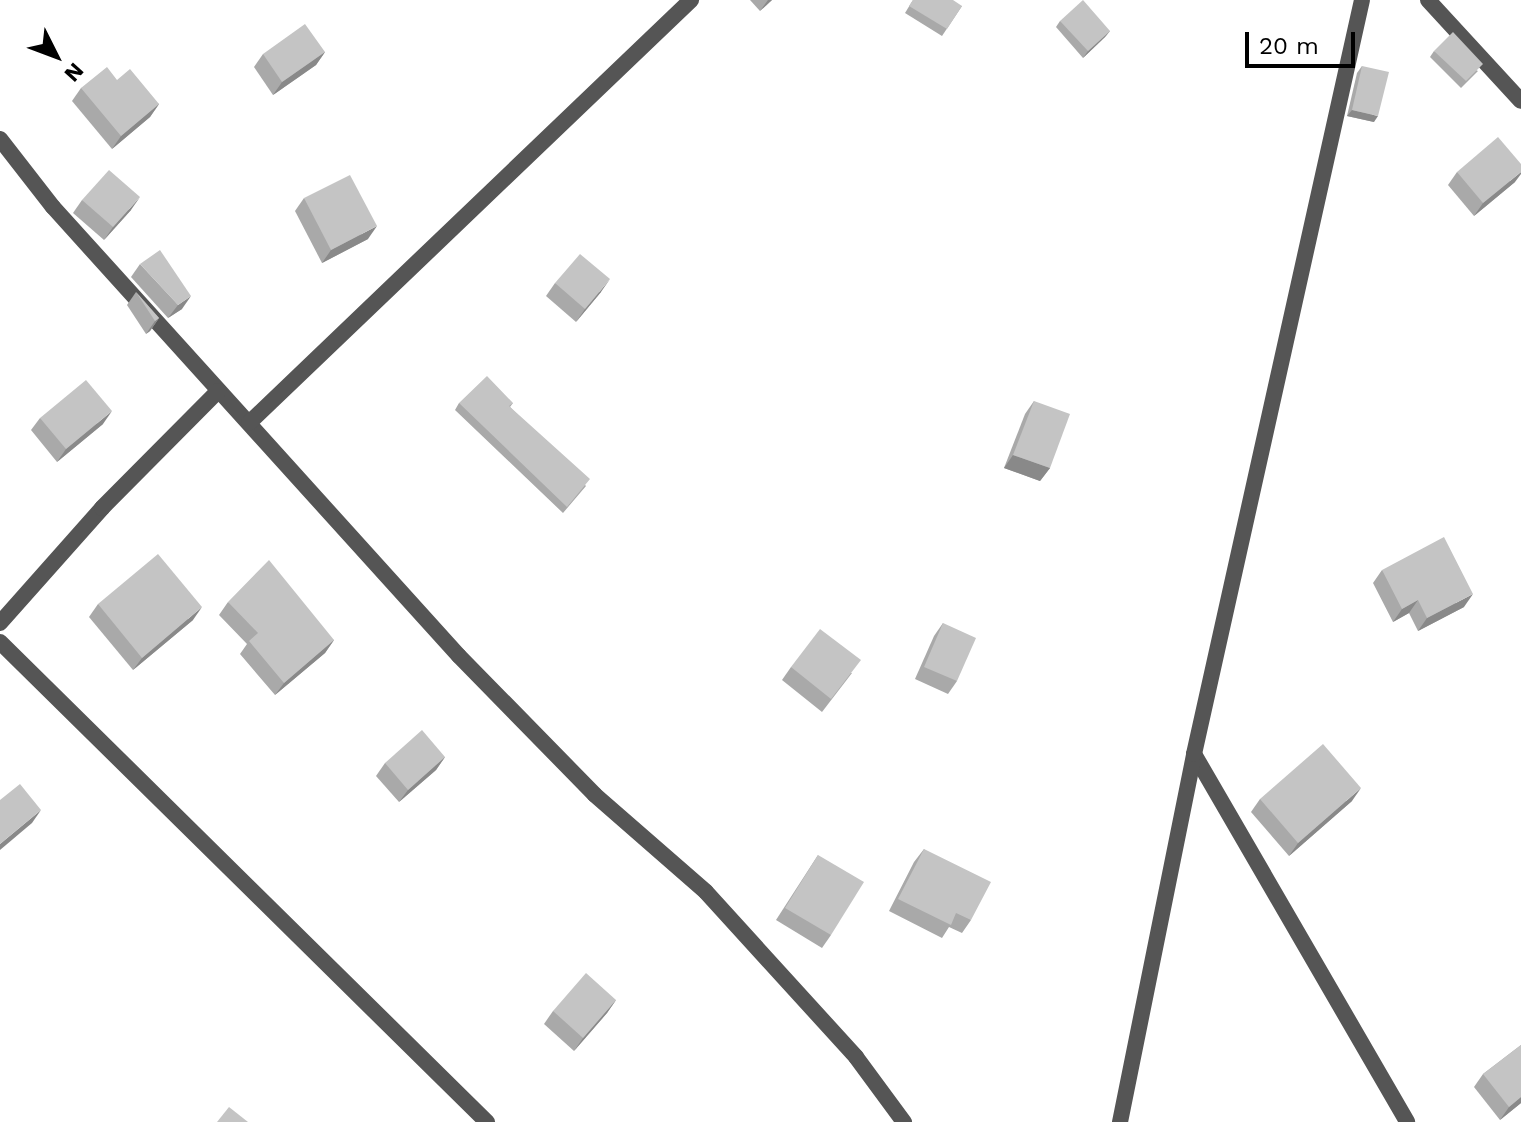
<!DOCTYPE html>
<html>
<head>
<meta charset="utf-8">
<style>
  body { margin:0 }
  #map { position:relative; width:1521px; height:1122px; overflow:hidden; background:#fff; font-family:"Work Sans",sans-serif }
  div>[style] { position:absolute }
  .minor>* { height:16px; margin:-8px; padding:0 8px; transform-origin:8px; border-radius:8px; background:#555 }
  .wall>* { inset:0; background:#a9a9a9 }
  .shaded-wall>* { inset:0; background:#898989 }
  .building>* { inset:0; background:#c4c4c4 }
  span { translate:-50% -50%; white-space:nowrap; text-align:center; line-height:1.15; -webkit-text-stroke:6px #fff; paint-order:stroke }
  .north { position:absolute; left:16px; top:16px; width:80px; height:80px; -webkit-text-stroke:6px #fff; paint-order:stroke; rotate:132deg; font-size:22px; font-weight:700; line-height:32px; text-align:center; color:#000 }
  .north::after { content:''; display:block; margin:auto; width:28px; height:36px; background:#000; clip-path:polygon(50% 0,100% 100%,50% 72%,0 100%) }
  .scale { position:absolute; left:1245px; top:32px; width:110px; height:36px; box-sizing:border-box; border:4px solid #000; border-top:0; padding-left:10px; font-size:24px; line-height:28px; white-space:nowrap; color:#000; -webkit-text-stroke:6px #fff; paint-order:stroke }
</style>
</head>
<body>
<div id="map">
  <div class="minor">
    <i style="left:1428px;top:0;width:137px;rotate:47.4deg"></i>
    <i style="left:0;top:139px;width:86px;rotate:52.1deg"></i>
    <i style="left:53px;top:207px;width:605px;rotate:47.88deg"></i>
    <i style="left:459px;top:656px;width:194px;rotate:45.6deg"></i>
    <i style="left:595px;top:795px;width:147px;rotate:41.1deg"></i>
    <i style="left:706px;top:892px;width:223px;rotate:47.7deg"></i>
    <i style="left:856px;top:1057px;width:81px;rotate:53.6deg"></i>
    <i style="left:249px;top:423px;width:612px;rotate:-43.74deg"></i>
    <i style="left:0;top:623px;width:154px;rotate:-48.4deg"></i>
    <i style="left:102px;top:508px;width:165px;rotate:-45.2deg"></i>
    <i style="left:0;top:642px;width:684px;rotate:44.59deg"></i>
    <i style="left:1194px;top:754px;width:425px;rotate:59.9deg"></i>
    <i style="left:1120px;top:1122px;width:375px;rotate:-78.6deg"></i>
    <i style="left:1194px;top:754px;width:772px;rotate:-77.44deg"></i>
  </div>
  <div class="wall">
    <i style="clip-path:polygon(750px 0,772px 0,760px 11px)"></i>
    <i style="clip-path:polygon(913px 0,962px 6px,942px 36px,905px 13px)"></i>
    <i style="clip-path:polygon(1060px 21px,1110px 31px,1105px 37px,1083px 58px,1056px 27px)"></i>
    <i style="clip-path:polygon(1434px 51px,1478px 71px,1461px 88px,1430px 57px)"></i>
    <i style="clip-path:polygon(325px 52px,316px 65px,273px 95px,254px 67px,263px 54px)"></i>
    <i style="clip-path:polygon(1362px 66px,1374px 122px,1347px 116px,1357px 73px)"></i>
    <i style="clip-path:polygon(117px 80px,159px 104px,150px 117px,112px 149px,72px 101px,81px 88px)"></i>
    <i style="clip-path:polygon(1457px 172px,1515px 182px,1474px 216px,1448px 185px)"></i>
    <i style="clip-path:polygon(304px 198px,368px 239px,322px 263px,295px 211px)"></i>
    <i style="clip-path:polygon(82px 200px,131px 210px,104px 240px,73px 213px)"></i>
    <i style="clip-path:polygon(140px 264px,182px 309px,168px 318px,131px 277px)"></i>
    <i style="clip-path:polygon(555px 283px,601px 292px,576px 322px,546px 296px)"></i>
    <i style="clip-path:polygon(136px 292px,159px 318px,150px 331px,146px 334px,127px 305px)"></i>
    <i style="clip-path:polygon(1034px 401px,1050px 468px,1040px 481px,1004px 468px,1025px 414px)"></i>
    <i style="clip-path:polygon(459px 403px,513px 403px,510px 407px,586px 486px,563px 513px,455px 410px)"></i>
    <i style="clip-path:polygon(40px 418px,103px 424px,57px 462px,31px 430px)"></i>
    <i style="clip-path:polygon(1382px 570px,1464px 607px,1418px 631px,1409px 613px,1393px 622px,1373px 583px)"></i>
    <i style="clip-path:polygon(228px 602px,334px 640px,325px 653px,275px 695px,240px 654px,247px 644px,219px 615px)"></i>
    <i style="clip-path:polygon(98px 604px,193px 620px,133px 670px,89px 617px)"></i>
    <i style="clip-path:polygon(943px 623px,957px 681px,948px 694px,915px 679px,934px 636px)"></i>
    <i style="clip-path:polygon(791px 667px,852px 673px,822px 712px,782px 680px)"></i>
    <i style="clip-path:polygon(445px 757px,436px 770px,399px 802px,376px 776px,385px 763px)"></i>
    <i style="clip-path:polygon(1260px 799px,1352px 801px,1289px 856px,1251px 812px)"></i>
    <i style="clip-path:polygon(924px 849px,971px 920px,962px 933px,949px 927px,942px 938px,889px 911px,914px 862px)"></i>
    <i style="clip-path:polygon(818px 855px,831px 935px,822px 948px,776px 920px)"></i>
    <i style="clip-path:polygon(616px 1000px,607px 1013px,574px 1051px,544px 1024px,553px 1011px)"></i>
    <i style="clip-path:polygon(1521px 1045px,1521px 1103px,1500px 1120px,1474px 1087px,1483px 1074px)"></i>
  </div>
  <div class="shaded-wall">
    <i style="clip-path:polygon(768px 0,772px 0,760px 11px)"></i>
    <i style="clip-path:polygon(1110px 31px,1105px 37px,1083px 58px,1088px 51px)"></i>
    <i style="clip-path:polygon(325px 52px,316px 65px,273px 95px,282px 82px)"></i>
    <i style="clip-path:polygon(159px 104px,150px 117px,112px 149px,121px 136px)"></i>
    <i style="clip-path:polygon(1352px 110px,1378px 116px,1374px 122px,1347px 116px)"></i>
    <i style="clip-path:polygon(1521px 172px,1521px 174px,1515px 182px,1474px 216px,1483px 203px)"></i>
    <i style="clip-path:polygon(140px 197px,131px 210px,104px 240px,113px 227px)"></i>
    <i style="clip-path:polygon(377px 226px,368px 239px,322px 263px,331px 250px)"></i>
    <i style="clip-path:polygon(610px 279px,601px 292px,576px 322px,585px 309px)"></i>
    <i style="clip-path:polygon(191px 296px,182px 309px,168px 318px,178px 305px)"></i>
    <i style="clip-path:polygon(159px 318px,150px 331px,146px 334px,155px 321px)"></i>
    <i style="clip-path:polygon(112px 411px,103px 424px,57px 462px,66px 449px)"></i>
    <i style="clip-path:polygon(1013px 455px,1050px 468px,1040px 481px,1004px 468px)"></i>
    <i style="clip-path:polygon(1473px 594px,1464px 607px,1418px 631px,1427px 618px)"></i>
    <i style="clip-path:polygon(1418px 600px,1409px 613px,1393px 622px,1402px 609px)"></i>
    <i style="clip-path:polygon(202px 607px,193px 620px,133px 670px,142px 658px)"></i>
    <i style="clip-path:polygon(334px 640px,325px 653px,275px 695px,284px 683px)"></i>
    <i style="clip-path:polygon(445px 757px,436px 770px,399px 802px,408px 790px)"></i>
    <i style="clip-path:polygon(1361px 788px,1352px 801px,1289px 856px,1298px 843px)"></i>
    <i style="clip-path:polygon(41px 810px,32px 823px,0 850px,0 844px)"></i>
    <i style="clip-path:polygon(616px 1000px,607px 1013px,574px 1051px,583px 1038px)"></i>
    <i style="clip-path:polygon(1521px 1097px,1521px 1103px,1500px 1120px,1509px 1107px)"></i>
  </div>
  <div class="building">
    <i style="clip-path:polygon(913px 0,953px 0,962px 6px,947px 29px,909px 6px)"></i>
    <i style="clip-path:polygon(1083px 0,1110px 31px,1088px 51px,1060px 21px)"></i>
    <i style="clip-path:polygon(305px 24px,325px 52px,282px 82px,263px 54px)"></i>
    <i style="clip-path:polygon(1453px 32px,1483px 64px,1466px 81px,1434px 51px)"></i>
    <i style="clip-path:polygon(1362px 66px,1389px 72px,1378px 116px,1352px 110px)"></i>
    <i style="clip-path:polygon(107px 67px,117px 80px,130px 69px,159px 104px,121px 136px,81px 88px)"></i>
    <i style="clip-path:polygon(1498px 137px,1521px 164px,1521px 172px,1483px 203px,1457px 172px)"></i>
    <i style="clip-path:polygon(109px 170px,140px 197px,113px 227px,82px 200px)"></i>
    <i style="clip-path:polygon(350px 175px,377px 226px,331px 250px,304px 198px)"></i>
    <i style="clip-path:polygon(160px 250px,191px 296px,178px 305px,140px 264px)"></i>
    <i style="clip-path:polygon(580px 254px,610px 279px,585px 309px,555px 283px)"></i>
    <i style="clip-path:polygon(136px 292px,159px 318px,155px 321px)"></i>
    <i style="clip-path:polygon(487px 376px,513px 403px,509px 406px,590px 479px,567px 507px,459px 403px)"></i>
    <i style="clip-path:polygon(86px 380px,112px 411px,66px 449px,40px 418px)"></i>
    <i style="clip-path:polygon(1034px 401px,1070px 414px,1050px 468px,1013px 455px)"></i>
    <i style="clip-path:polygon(1444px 537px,1473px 594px,1427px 618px,1418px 600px,1402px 609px,1382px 570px)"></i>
    <i style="clip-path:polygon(158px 554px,202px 607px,142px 658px,98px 604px)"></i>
    <i style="clip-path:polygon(269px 560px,334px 640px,284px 683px,249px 641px,258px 633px,228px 602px)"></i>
    <i style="clip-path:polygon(943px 623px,976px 638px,957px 681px,924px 667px)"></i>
    <i style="clip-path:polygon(820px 629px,861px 660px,831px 699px,791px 667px)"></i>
    <i style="clip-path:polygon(422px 730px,445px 757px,408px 790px,385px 763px)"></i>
    <i style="clip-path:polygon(1323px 744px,1361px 788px,1298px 843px,1260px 799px)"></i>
    <i style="clip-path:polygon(20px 784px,41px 810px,0 844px,0 800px)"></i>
    <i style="clip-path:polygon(924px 849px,991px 882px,971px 920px,956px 913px,951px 925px,898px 899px)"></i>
    <i style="clip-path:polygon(818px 855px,864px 882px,831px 935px,785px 908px)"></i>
    <i style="clip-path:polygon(586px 973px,616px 1000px,583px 1038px,553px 1011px)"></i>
    <i style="clip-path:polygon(1521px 1045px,1521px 1097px,1509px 1107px,1483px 1074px)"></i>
    <i style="clip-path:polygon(229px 1107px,248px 1122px,217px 1122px)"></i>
  </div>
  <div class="north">N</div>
  <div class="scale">20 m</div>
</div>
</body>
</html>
